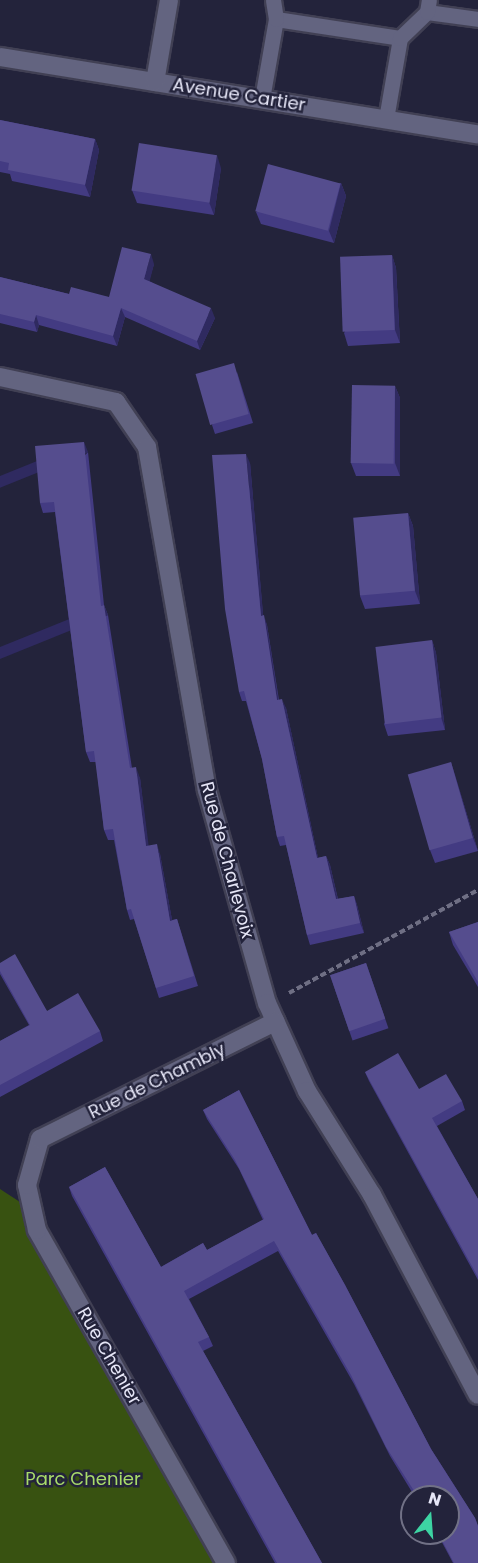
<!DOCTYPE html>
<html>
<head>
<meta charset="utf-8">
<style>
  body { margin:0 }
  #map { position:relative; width:478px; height:1563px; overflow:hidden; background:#23233b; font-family:Poppins,sans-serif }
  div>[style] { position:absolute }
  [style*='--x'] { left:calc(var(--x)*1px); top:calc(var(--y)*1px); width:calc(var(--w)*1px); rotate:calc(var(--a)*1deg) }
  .green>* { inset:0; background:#385211 }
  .path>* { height:4px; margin-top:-2px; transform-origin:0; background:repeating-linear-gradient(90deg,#6f6f84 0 6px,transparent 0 9px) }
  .roads { filter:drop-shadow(2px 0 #414054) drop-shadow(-2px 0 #414054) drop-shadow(0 2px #414054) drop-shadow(0 -2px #414054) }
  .lane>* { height:15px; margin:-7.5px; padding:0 7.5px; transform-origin:7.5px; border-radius:7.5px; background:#636480 }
  .street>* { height:18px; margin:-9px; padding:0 9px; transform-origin:9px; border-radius:9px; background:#636480 }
  .wall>* { inset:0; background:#433b82; transform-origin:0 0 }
  .shaded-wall>* { inset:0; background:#2f2a60; transform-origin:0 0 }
  .building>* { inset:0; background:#554d8e; transform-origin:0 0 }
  span { translate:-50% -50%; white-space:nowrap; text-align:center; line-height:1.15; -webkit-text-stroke:5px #23233b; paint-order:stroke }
  .street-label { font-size:18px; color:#e6e6f7 }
  .park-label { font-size:18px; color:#a8db6a }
  .north { position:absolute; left:400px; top:1485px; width:60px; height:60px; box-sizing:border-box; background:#23233b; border:2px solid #717186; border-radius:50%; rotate:17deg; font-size:16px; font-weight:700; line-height:24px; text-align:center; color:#e6e6f7 }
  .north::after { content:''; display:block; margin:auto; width:21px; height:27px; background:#3dd4a3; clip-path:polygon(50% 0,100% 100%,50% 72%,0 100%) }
</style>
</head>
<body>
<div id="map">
  <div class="green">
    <i style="clip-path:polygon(0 1189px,20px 1202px,226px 1563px,0 1563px)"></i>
  </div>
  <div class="path">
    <i style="--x:289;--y:993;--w:215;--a:-28.6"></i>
  </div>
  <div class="roads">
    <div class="lane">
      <i style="--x:427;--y:12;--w:51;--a:7.8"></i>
      <i style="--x:276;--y:19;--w:125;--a:8.7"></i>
      <i style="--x:400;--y:38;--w:82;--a:99.8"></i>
      <i style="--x:400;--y:38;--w:37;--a:-44"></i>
      <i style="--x:427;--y:12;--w:12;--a:-81"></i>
      <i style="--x:262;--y:99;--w:81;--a:-80.1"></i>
      <i style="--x:276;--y:19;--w:19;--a:-99"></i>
    </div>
    <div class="street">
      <i style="--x:0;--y:57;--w:484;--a:9.2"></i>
      <i style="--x:155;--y:82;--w:83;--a:-80.3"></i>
      <i style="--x:0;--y:377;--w:119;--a:12.2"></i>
      <i style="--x:116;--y:402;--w:55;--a:55.4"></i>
      <i style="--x:147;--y:447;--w:348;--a:80.1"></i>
      <i style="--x:207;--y:790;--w:221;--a:74.3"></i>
      <i style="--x:267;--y:1003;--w:97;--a:65.6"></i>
      <i style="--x:307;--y:1091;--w:123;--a:58"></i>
      <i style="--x:372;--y:1195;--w:226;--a:62.1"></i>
      <i style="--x:226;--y:1563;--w:383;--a:-119.6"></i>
      <i style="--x:37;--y:1230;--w:46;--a:-102.5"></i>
      <i style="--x:27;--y:1185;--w:48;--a:-74.2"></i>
      <i style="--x:40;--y:1139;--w:263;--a:-26.5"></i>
    </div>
  </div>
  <div class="wall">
    <i style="clip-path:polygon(0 120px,95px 139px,99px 150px,90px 197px,12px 181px,10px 174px,0 172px)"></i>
    <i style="clip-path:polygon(221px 168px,214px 215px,137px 203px,132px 190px)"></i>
    <i style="clip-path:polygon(341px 183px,346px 196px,334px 243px,261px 224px,256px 212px)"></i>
    <i style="clip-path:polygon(392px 255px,396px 268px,400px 343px,348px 346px,344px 333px)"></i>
    <i style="clip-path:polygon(154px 264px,149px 281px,215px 318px,200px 350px,125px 317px,117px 346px,39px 325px,37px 332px,0 323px,0 277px,69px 294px,109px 297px)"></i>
    <i style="clip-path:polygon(237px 372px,253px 423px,215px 434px,212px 425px)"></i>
    <i style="clip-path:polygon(395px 386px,400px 398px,400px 476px,356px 476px,351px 463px)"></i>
    <i style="clip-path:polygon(88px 452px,104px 605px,108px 615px,132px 768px,140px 778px,148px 846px,160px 854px,172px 920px,177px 919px,198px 986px,159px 998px,134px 919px,130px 920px,127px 910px,114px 840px,108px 840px,104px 830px,96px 762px,90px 762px,86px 752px,55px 512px,43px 513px,40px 503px)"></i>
    <i style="clip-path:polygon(250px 463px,263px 615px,267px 625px,279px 700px,286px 708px,318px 858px,326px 856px,330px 865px,338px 899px,354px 896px,357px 905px,364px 933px,310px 945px,307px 935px,286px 845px,280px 846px,277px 837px,262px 759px,246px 701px,242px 701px,239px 692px)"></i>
    <i style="clip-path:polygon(408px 513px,413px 526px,420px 604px,365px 609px,360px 596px)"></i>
    <i style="clip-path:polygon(432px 640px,436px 653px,445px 730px,388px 736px,384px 724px)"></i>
    <i style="clip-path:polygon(451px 762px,478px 851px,435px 863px,430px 850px)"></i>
    <i style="clip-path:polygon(478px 922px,478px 987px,453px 945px,449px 932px)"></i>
    <i style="clip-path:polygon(0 963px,47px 1011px,100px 1031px,103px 1041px,0 1097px,0 1041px,29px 1025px,0 974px)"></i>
    <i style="left:366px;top:963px;width:69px;height:38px;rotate:71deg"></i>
    <i style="clip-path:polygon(365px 1072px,419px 1089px,462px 1101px,465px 1110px,437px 1126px,478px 1199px,478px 1280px,369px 1081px)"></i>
    <i style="clip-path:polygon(239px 1090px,312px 1235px,316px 1233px,345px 1285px,431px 1449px,475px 1518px,478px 1526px,478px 1563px,453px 1563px,437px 1533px,448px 1533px,448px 1497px,415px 1497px,390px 1456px,354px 1384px,278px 1251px,189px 1299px,209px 1337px,213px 1346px,203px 1351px,322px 1563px,275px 1563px,72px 1196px,69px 1187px,105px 1167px,161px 1267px,203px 1243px,207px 1250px,263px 1220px,239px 1169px,207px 1119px,203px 1110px)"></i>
  </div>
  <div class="shaded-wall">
    <i style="clip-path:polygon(95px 139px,99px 150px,90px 197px,85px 185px)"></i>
    <i style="clip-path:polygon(217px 155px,221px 168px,214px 215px,209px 202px)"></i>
    <i style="clip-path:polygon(341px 183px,346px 196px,334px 243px,329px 231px)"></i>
    <i style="clip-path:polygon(151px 254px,154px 264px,148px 288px,144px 279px)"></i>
    <i style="clip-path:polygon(392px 255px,396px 268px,400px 343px,395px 330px)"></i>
    <i style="clip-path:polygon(121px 308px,125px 317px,117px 346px,113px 336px)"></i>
    <i style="clip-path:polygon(211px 308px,215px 318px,200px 350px,197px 341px)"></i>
    <i style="clip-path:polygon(36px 315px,39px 325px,37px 332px,34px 322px)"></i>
    <i style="clip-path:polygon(395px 386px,400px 398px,400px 476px,395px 463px)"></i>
    <i style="left:84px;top:442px;width:11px;height:165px;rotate:68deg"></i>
    <i style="clip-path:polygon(246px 454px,250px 463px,264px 625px,261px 616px)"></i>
    <i style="clip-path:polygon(408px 513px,413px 526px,420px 604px,415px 591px)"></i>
    <i style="left:104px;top:605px;width:11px;height:165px;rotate:68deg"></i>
    <i style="clip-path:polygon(264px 615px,267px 625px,280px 710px,277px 700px)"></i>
    <i style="clip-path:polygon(432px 640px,436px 653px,445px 730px,441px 717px)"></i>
    <i style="clip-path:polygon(282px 699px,286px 708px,320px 867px,317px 858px)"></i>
    <i style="clip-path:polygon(451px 762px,455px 775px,478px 851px,473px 838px)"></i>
    <i style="clip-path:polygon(136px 767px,140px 778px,150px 856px,146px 846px)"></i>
    <i style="clip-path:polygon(157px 844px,160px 854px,174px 931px,170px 921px)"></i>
    <i style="clip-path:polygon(326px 856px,330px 865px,340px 909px,336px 899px)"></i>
    <i style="clip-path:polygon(354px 896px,357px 905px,364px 933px,360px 923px)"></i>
  </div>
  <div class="building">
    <i style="clip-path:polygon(0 120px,95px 139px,85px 185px,8px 170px,9px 163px,0 161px)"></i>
    <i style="left:139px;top:143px;width:79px;height:48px;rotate:9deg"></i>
    <i style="left:268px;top:164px;width:75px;height:49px;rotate:15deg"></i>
    <i style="clip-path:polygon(122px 247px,151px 254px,144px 279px,211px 308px,197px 341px,121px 308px,113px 336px,36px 315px,34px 322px,0 314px,0 277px,69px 294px,71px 287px,109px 297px)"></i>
    <i style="left:392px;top:255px;width:75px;height:52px;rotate:88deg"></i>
    <i style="left:234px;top:363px;width:53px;height:40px;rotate:74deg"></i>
    <i style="left:352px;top:385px;width:43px;height:78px;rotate:1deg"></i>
    <i style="clip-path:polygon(84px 442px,101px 606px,104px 605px,130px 768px,136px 767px,146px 846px,157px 844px,170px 921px,177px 919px,194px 976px,156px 988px,131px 909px,127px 910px,113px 829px,104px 830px,94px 751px,86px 752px,54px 502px,40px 503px,35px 446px)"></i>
    <i style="clip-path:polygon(246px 454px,261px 616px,264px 615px,277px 700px,282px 699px,317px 858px,326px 856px,336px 899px,354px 896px,360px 923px,307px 935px,284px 836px,277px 837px,262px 759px,244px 691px,239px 692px,225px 609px,212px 455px)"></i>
    <i style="left:408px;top:513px;width:78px;height:55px;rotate:85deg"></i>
    <i style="left:432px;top:640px;width:78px;height:57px;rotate:83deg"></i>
    <i style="left:451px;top:762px;width:79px;height:45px;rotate:74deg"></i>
    <i style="clip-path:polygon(478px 922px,478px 982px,449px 932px)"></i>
    <i style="clip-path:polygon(15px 954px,47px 1011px,78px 993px,100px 1031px,0 1085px,0 1041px,30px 1025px,0 971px,0 963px)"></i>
    <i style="left:366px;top:963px;width:59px;height:38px;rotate:71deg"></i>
    <i style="clip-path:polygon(398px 1053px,419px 1089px,446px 1074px,462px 1101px,432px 1118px,478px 1199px,478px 1277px,365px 1072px)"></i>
    <i style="clip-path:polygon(239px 1090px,312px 1235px,316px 1233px,345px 1285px,431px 1449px,475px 1518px,478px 1526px,478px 1563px,454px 1563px,438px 1533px,448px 1533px,448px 1497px,418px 1497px,386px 1447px,351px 1375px,274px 1241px,184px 1291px,209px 1337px,198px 1342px,322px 1563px,277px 1563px,69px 1187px,105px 1167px,161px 1267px,203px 1243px,207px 1250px,264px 1219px,235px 1160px,203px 1110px)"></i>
  </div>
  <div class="street-label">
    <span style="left:239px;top:95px;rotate:9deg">Avenue Cartier</span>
    <span style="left:227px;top:860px;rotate:75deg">Rue de Charlevoix</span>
    <span style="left:157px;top:1081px;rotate:-26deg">Rue de Chambly</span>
    <span style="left:109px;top:1356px;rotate:60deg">Rue Chenier</span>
  </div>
  <div class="park-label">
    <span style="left:83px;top:1479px">Parc Chenier</span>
  </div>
  <div class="north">N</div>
</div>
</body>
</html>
